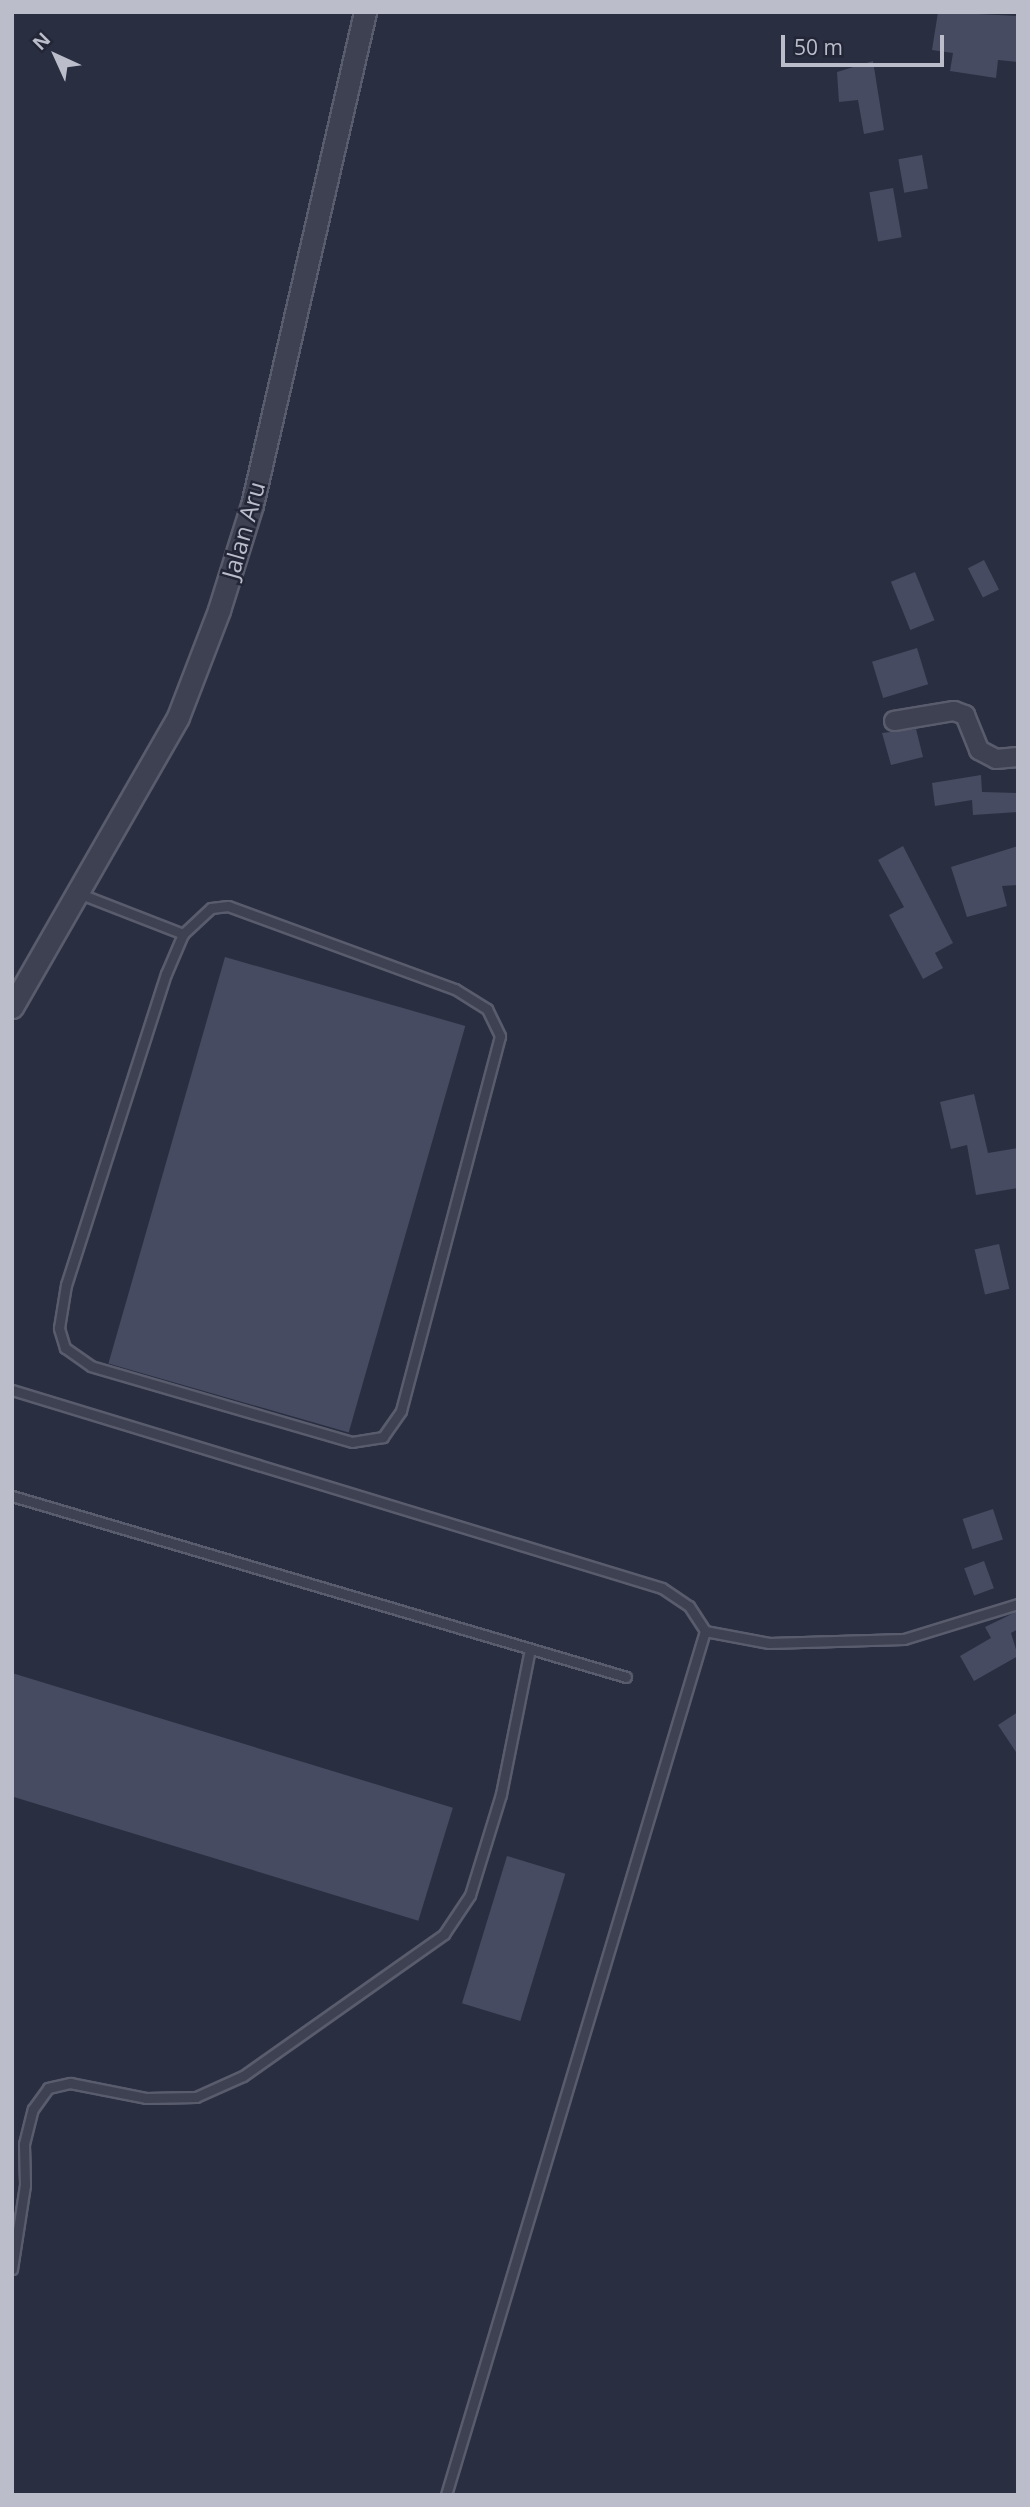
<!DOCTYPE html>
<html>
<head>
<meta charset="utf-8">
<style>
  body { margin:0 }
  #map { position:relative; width:1030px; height:2507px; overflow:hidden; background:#2a2e41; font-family:"Open Sans",sans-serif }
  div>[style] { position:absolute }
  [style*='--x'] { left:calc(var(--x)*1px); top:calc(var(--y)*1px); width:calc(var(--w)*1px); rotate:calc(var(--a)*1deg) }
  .building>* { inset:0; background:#464b61; transform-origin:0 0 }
  .roads { filter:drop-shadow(2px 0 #595c6c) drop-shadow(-2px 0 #595c6c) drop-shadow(0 2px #595c6c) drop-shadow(0 -2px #595c6c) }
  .service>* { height:9px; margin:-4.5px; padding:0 4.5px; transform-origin:4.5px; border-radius:4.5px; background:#3e4151 }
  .minor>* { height:18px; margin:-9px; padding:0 9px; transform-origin:9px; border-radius:9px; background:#3e4151 }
  .tertiary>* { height:21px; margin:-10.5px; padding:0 10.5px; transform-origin:10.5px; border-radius:10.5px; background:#3e4151 }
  span { translate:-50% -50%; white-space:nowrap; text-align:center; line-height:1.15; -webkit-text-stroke:5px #222637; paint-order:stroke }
  .street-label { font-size:24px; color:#bbbdcb }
  .frame { position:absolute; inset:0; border:14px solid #bbbdcb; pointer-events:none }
  .north { position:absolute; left:21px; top:21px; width:70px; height:70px; -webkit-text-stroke:5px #222637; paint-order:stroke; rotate:315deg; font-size:19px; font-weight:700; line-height:28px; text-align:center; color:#bbbdcb }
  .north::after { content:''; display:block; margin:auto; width:24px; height:32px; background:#bbbdcb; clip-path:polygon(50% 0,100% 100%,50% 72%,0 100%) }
  .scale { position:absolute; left:781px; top:35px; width:163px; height:32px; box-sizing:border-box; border:4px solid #bbbdcb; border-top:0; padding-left:9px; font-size:21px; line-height:24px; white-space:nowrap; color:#bbbdcb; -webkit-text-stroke:5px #222637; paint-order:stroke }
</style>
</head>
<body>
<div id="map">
  <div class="building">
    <i style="clip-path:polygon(938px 12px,1018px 16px,1018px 62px,998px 60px,996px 78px,950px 71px,953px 53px,932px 50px)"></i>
    <i style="clip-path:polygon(873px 61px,884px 130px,864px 134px,858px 100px,839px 102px,837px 72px)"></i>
    <i style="left:922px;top:155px;width:34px;height:24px;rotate:80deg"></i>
    <i style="left:893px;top:188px;width:50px;height:24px;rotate:80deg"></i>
    <i style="left:984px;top:560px;width:33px;height:18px;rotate:63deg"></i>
    <i style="left:915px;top:572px;width:52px;height:26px;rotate:68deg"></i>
    <i style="left:917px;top:648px;width:38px;height:47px;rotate:73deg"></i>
    <i style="clip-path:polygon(916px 729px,923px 757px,891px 765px,882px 733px)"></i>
    <i style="clip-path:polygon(981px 775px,982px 792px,1018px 793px,1018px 812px,973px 815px,972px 800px,935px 806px,932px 783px)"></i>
    <i style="clip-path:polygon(903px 846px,953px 943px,935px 953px,943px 968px,923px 979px,889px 915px,904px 907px,878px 860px)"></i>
    <i style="clip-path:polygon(1018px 846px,1018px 885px,1002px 886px,1007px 906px,967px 917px,951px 867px)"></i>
    <i style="left:225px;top:957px;width:250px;height:423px;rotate:16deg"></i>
    <i style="clip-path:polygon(974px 1094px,988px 1153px,1018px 1148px,1018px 1188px,976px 1195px,967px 1145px,951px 1149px,940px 1102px)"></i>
    <i style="left:999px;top:1244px;width:46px;height:25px;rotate:77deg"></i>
    <i style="left:993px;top:1509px;width:32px;height:32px;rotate:72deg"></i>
    <i style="left:984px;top:1561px;width:29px;height:21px;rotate:70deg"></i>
    <i style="clip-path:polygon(1018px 1611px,1018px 1629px,1011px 1633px,1018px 1656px,974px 1681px,960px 1656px,991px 1638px,985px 1627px)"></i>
    <i style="left:12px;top:1673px;width:461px;height:118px;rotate:17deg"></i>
    <i style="clip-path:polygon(1018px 1712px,1018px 1755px,998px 1725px)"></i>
    <i style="left:507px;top:1856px;width:61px;height:154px;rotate:17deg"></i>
  </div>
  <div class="roads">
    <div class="service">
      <i style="--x:78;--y:893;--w:113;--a:21.3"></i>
      <i style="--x:228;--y:906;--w:242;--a:20.1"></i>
      <i style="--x:455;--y:989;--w:38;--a:32"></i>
      <i style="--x:487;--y:1009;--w:30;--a:64"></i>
      <i style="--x:500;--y:1036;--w:388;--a:104.8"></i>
      <i style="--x:401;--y:1411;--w:32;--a:125"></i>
      <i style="--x:383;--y:1437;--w:31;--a:171"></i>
      <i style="--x:352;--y:1442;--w:272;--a:-163.8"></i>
      <i style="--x:91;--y:1366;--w:32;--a:-145"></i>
      <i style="--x:65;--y:1348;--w:21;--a:-107"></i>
      <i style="--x:59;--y:1328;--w:44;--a:-80.8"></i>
      <i style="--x:66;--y:1285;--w:327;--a:-72.2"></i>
      <i style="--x:166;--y:974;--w:43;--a:-67"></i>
      <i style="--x:183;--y:934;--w:38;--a:-43"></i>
      <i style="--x:211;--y:908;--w:17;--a:-7"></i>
      <i style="--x:12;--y:1390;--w:679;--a:16.94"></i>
      <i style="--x:662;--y:1588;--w:32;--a:34"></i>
      <i style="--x:689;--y:1606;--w:30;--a:57"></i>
      <i style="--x:705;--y:1631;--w:902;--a:106.69"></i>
      <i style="--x:12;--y:1496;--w:640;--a:16.42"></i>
      <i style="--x:705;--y:1631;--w:65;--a:10.6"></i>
      <i style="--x:769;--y:1643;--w:135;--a:-1.7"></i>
      <i style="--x:904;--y:1639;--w:119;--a:-17.1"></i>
      <i style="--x:12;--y:2269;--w:85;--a:-81.2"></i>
      <i style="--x:25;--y:2185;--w:41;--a:-91.4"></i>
      <i style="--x:24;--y:2144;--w:36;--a:-76"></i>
      <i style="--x:33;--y:2109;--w:26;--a:-54"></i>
      <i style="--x:48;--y:2088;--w:23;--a:-13"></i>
      <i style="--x:70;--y:2083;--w:77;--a:11.2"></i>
      <i style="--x:146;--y:2098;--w:50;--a:-1.1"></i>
      <i style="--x:196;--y:2097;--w:51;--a:-24.1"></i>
      <i style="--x:243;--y:2076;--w:246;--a:-35.2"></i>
      <i style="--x:444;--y:1934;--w:47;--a:-56.3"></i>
      <i style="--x:470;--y:1895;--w:106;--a:-72.9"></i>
      <i style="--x:501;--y:1794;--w:148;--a:-78.7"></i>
    </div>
    <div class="minor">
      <i style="--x:894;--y:721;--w:61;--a:-9.5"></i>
      <i style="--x:954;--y:711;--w:12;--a:20"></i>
      <i style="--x:965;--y:715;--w:38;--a:68"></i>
      <i style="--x:979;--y:750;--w:19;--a:28"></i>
      <i style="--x:996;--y:759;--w:22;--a:-5"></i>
    </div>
    <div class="tertiary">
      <i style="--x:12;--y:1007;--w:334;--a:-60.2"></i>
      <i style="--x:178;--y:717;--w:115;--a:-69"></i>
      <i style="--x:219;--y:610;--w:110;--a:-72.6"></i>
      <i style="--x:252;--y:505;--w:506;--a:-77.09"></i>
    </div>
  </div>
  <div class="street-label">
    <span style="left:243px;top:530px;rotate:-74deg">Jalan Aru</span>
  </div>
  <div class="frame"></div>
  <div class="north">N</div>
  <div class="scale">50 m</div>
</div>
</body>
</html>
